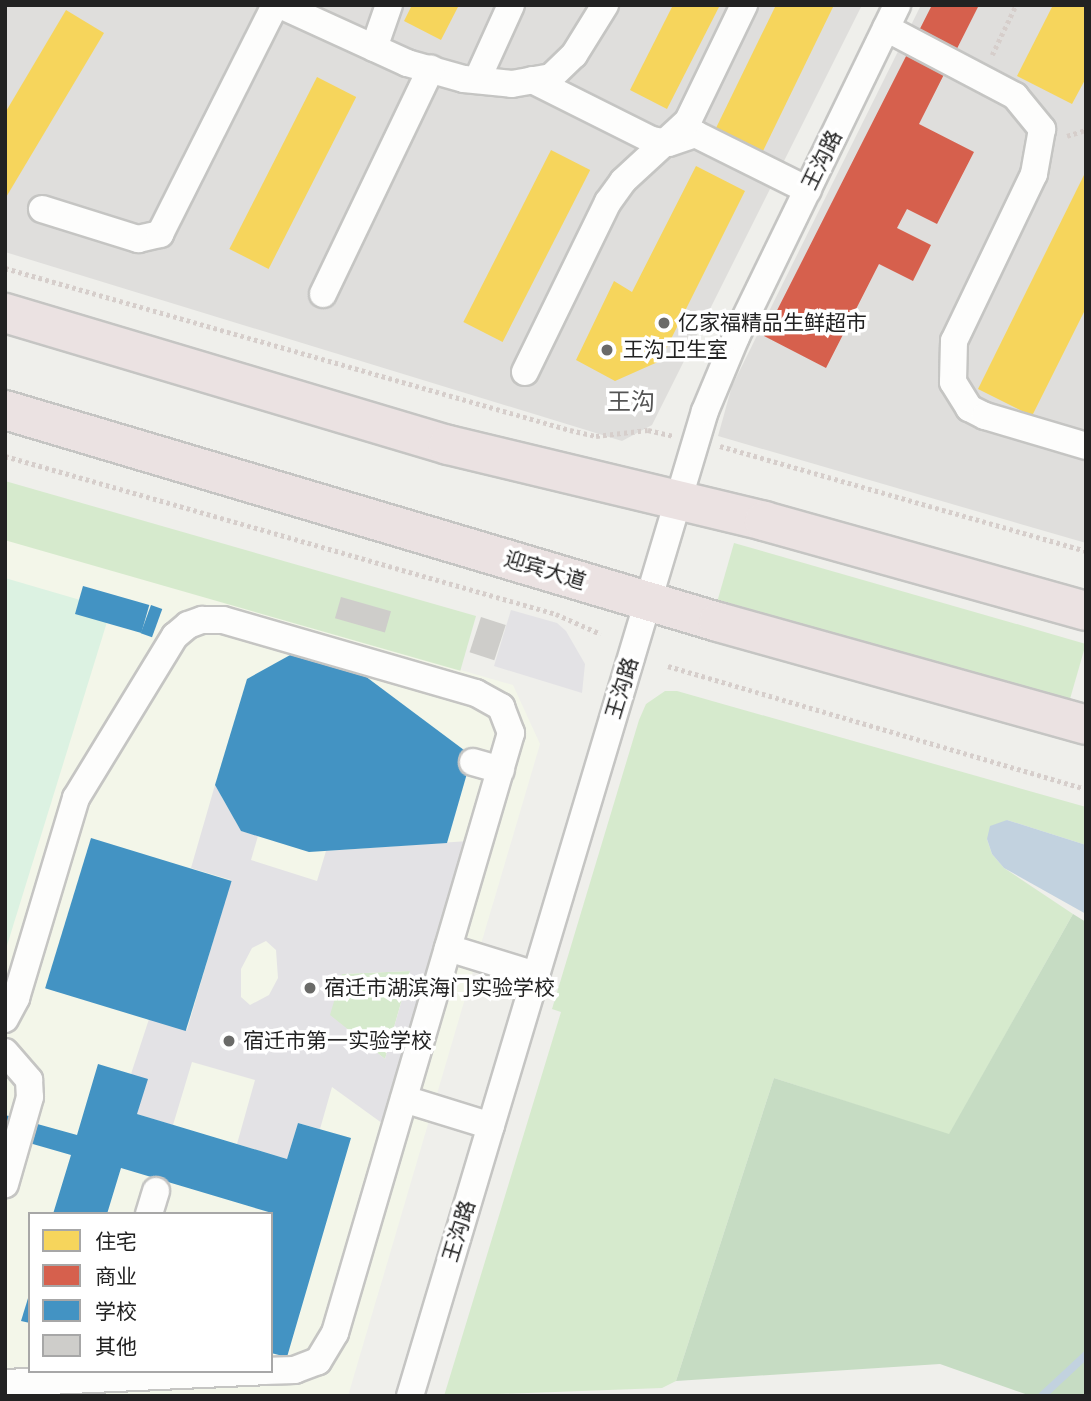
<!DOCTYPE html>
<html>
<head>
<meta charset="utf-8">
<style>
  body { margin:0 }
  #map { position:relative; width:1091px; height:1401px; overflow:hidden; background:#efefeb; font-family:"Source Sans 3","Noto Sans SC",sans-serif }
  div>[style] { position:absolute }
  [style*='--x'] { left:calc(var(--x)*1px); top:calc(var(--y)*1px); width:calc(var(--w)*1px); rotate:calc(var(--a)*1deg) }
  .residential>* { inset:0; background:#dfdedc }
  .education>* { inset:0; background:#f3f6e9 }
  .grass>* { inset:0; background:#d6eacd; transform-origin:0 0 }
  .forest>* { inset:0; background:#c6dcc3 }
  .park>* { inset:0; background:#dcf2e2 }
  .plaza>* { inset:0; background:#e3e2e5 }
  .water>* { inset:0; background:#c2d2df }
  .homes>* { inset:0; background:#f6d55c; transform-origin:0 0 }
  .shops>* { inset:0; background:#d6604d }
  .schools>* { inset:0; background:#4393c3; transform-origin:0 0 }
  .stream>* { height:8px; margin:-4px; padding:0 4px; transform-origin:4px; border-radius:4px; background:#c2d2df }
  .building>* { inset:0; background:#cecdca; transform-origin:0 0 }
  .path>* { height:4.5px; margin-top:-2.25px; transform-origin:0; background:repeating-linear-gradient(90deg,#d6cecb 0 3.5px,transparent 0 7px) }
  .roads { filter:drop-shadow(2px 0 #c5c5c3) drop-shadow(-2px 0 #c5c5c3) drop-shadow(0 2px #c5c5c3) drop-shadow(0 -2px #c5c5c3) }
  .minor>* { height:26px; margin:-13px; padding:0 13px; transform-origin:13px; border-radius:13px; background:#fdfdfc }
  .highway>* { height:38px; margin:-19px; padding:0 19px; transform-origin:19px; border-radius:19px; background:#ebe2e2 }
  .dots>* { width:19px; height:19px; translate:-50% -50%; box-sizing:border-box; border:4px solid #fff; border-radius:50% }
  span { translate:-50% -50%; white-space:nowrap; text-align:center; line-height:1.15; -webkit-text-stroke:7px #fff; paint-order:stroke }
  .street-label { font-size:21px; color:#222 }
  .poi-label { font-size:21px; color:#222 }
  .left { translate:0 -50%; text-align:left }
  .quarter-label { font-size:24px; color:#555 }
  .frame { position:absolute; inset:0; border:7px solid #222; pointer-events:none }
  .legend { position:absolute; left:28px; top:1212px; width:245px; height:161px; box-sizing:border-box; background:#fff; border:2px solid #a7a7a7; margin:0; padding:9px 12px; list-style:none; font-size:21px; color:#222 }
  .legend li { display:flex; align-items:center; gap:14px; height:35px }
  .legend b { width:35px; border:2px solid #a7a7a7 }
</style>
</head>
<body>
<div id="map">
  <div class="residential">
    <i style="clip-path:polygon(5px 5px,862px 5px,652px 425px,622px 441px,5px 252px)"></i>
    <i style="clip-path:polygon(921px 5px,1086px 5px,1086px 543px,718px 436px,732px 386px)"></i>
  </div>
  <div class="education">
    <i style="clip-path:polygon(evenodd,5px 538px,513px 685px,540px 744px,348px 1396px,5px 1396px,5px 538px,30px 1214px,271px 1214px,271px 1371px,30px 1371px,30px 1214px)"></i>
  </div>
  <div class="grass">
    <i style="left:5px;top:481px;width:490px;height:57px;rotate:16deg"></i>
    <i style="left:734px;top:543px;width:366px;height:59px;rotate:16deg"></i>
    <i style="clip-path:polygon(665px 691px,677px 691px,1086px 807px,1086px 845px,1007px 820px,987px 839px,992px 854px,1004px 868px,1073px 914px,949px 1135px,774px 1078px,676px 1381px,662px 1388px,444px 1396px,561px 1012px,552px 1009px,639px 720px,646px 704px)"></i>
    <i style="clip-path:polygon(410px 971px,385px 1059px,329px 1015px,341px 974px)"></i>
  </div>
  <div class="forest">
    <i style="clip-path:polygon(1073px 914px,1086px 922px,1086px 1396px,1031px 1396px,940px 1364px,676px 1381px,774px 1078px,949px 1134px)"></i>
  </div>
  <div class="park">
    <i style="clip-path:polygon(5px 578px,111px 609px,5px 952px)"></i>
  </div>
  <div class="plaza">
    <i style="clip-path:polygon(511px 610px,557px 623px,566px 631px,585px 664px,582px 693px,494px 666px)"></i>
    <i style="clip-path:polygon(evenodd,215px 785px,241px 831px,258px 836px,251px 860px,317px 881px,326px 851px,468px 841px,386px 1126px,332px 1087px,320px 1129px,298px 1123px,287px 1159px,237px 1144px,255px 1080px,192px 1062px,173px 1125px,137px 1114px,131px 1074px,149px 1019px,187px 1030px,231px 880px,191px 868px,215px 785px,266px 941px,276px 950px,278px 978px,269px 995px,250px 1005px,241px 997px,241px 969px,252px 948px,266px 941px,215px 785px,410px 971px,385px 1059px,330px 1015px,342px 974px,410px 971px)"></i>
  </div>
  <div class="water">
    <i style="clip-path:polygon(1007px 820px,1086px 845px,1086px 914px,1004px 868px,992px 854px,987px 839px,990px 826px)"></i>
  </div>
  <div class="homes">
    <i style="clip-path:polygon(412px 5px,459px 5px,441px 40px,404px 21px)"></i>
    <i style="clip-path:polygon(673px 5px,720px 5px,667px 109px,630px 90px)"></i>
    <i style="clip-path:polygon(776px 5px,834px 5px,763px 151px,716px 128px)"></i>
    <i style="clip-path:polygon(1053px 5px,1086px 5px,1086px 78px,1072px 104px,1017px 76px)"></i>
    <i style="clip-path:polygon(66px 10px,104px 33px,5px 199px,5px 113px)"></i>
    <i style="left:317px;top:77px;width:44px;height:193px;rotate:27deg"></i>
    <i style="left:551px;top:150px;width:44px;height:193px;rotate:27deg"></i>
    <i style="clip-path:polygon(696px 166px,745px 191px,660px 361px,615px 381px,576px 360px,614px 281px,632px 292px)"></i>
    <i style="clip-path:polygon(1086px 171px,1086px 308px,1032px 416px,978px 389px)"></i>
  </div>
  <div class="shops">
    <i style="clip-path:polygon(932px 5px,979px 5px,919px 124px,974px 152px,937px 224px,907px 209px,897px 228px,931px 245px,913px 281px,879px 264px,826px 368px,764px 336px)"></i>
  </div>
  <div class="schools">
    <i style="left:83px;top:586px;width:69px;height:29px;rotate:16deg"></i>
    <i style="left:151px;top:605px;width:12px;height:30px;rotate:20deg"></i>
    <i style="clip-path:polygon(292px 654px,365px 676px,472px 756px,447px 843px,309px 852px,241px 831px,215px 785px,247px 679px)"></i>
    <i style="left:91px;top:838px;width:147px;height:157px;rotate:17deg"></i>
    <i style="clip-path:polygon(98px 1064px,148px 1079px,137px 1114px,287px 1159px,298px 1123px,351px 1138px,287px 1357px,271px 1353px,272px 1213px,121px 1168px,107px 1214px,53px 1214px,71px 1155px,5px 1136px,5px 1115px,77px 1135px)"></i>
    <i style="clip-path:polygon(29px 1295px,30px 1295px,30px 1323px,21px 1321px)"></i>
  </div>
  <div class="stream">
    <i style="--x:1042;--y:1396;--w:60;--a:-43"></i>
  </div>
  <div class="building">
    <i style="left:341px;top:597px;width:52px;height:22px;rotate:16deg"></i>
    <i style="left:481px;top:617px;width:26px;height:37px;rotate:18deg"></i>
  </div>
  <div class="path">
    <i style="--x:992;--y:55;--w:55;--a:-64.4"></i>
    <i style="--x:1067;--y:136;--w:20;--a:-18"></i>
    <i style="--x:5;--y:268;--w:588;--a:16"></i>
    <i style="--x:570;--y:430;--w:27;--a:13"></i>
    <i style="--x:596;--y:436;--w:52;--a:-6.6"></i>
    <i style="--x:648;--y:430;--w:27;--a:13"></i>
    <i style="--x:720;--y:446;--w:381;--a:16"></i>
    <i style="--x:5;--y:456;--w:573;--a:16"></i>
    <i style="--x:556;--y:614;--w:49;--a:24"></i>
    <i style="--x:668;--y:666;--w:436;--a:16.4"></i>
  </div>
  <div class="roads">
    <div class="minor">
      <i style="--x:280;--y:5;--w:140;--a:24.5"></i>
      <i style="--x:407;--y:63;--w:59;--a:15.7"></i>
      <i style="--x:464;--y:79;--w:48;--a:5.9"></i>
      <i style="--x:512;--y:84;--w:40;--a:-10"></i>
      <i style="--x:551;--y:77;--w:32;--a:-44"></i>
      <i style="--x:574;--y:55;--w:59;--a:-58.2"></i>
      <i style="--x:886;--y:28;--w:146;--a:27.8"></i>
      <i style="--x:1015;--y:96;--w:43;--a:50.7"></i>
      <i style="--x:1042;--y:129;--w:46;--a:100.1"></i>
      <i style="--x:1034;--y:174;--w:185;--a:115.6"></i>
      <i style="--x:954;--y:341;--w:41;--a:91.4"></i>
      <i style="--x:953;--y:382;--w:31;--a:58"></i>
      <i style="--x:969;--y:408;--w:18;--a:27"></i>
      <i style="--x:985;--y:416;--w:105;--a:16.5"></i>
      <i style="--x:374;--y:48;--w:46;--a:-70.8"></i>
      <i style="--x:477;--y:80;--w:82;--a:-65.6"></i>
      <i style="--x:532;--y:80;--w:134;--a:26.6"></i>
      <i style="--x:652;--y:140;--w:17;--a:10"></i>
      <i style="--x:669;--y:143;--w:28;--a:-19"></i>
      <i style="--x:695;--y:134;--w:126;--a:26.4"></i>
      <i style="--x:42;--y:209;--w:101;--a:17.4"></i>
      <i style="--x:138;--y:239;--w:23;--a:-13"></i>
      <i style="--x:160;--y:234;--w:256;--a:-63.3"></i>
      <i style="--x:323;--y:294;--w:250;--a:-64.4"></i>
      <i style="--x:525;--y:372;--w:189;--a:-64"></i>
      <i style="--x:608;--y:202;--w:26;--a:-54"></i>
      <i style="--x:623;--y:181;--w:88;--a:-42.7"></i>
      <i style="--x:688;--y:121;--w:129;--a:-64.2"></i>
      <i style="--x:473;--y:762;--w:29;--a:16"></i>
      <i style="--x:448;--y:948;--w:92;--a:17.1"></i>
      <i style="--x:5;--y:1019;--w:24;--a:-62"></i>
      <i style="--x:16;--y:998;--w:209;--a:-73.3"></i>
      <i style="--x:76;--y:798;--w:190;--a:-58.6"></i>
      <i style="--x:175;--y:636;--w:17;--a:-40"></i>
      <i style="--x:188;--y:625;--w:15;--a:-20"></i>
      <i style="--x:202;--y:620;--w:21;--a:0"></i>
      <i style="--x:223;--y:620;--w:263;--a:16.1"></i>
      <i style="--x:476;--y:693;--w:29;--a:29"></i>
      <i style="--x:501;--y:707;--w:28;--a:69"></i>
      <i style="--x:511;--y:733;--w:625;--a:106.35"></i>
      <i style="--x:335;--y:1333;--w:33;--a:121"></i>
      <i style="--x:318;--y:1361;--w:25;--a:159"></i>
      <i style="--x:295;--y:1370;--w:24;--a:178"></i>
      <i style="--x:5;--y:1052;--w:37;--a:49"></i>
      <i style="--x:29;--y:1080;--w:17;--a:87"></i>
      <i style="--x:30;--y:1097;--w:91;--a:106"></i>
      <i style="--x:404;--y:1099;--w:91;--a:17.2"></i>
      <i style="--x:149;--y:1214;--w:24;--a:-73"></i>
      <i style="--x:5;--y:1383;--w:261;--a:-2.6"></i>
      <i style="--x:410;--y:1396;--w:1028;--a:-73.33"></i>
      <i style="--x:705;--y:411;--w:80;--a:-67.3"></i>
      <i style="--x:736;--y:337;--w:369;--a:-64.1"></i>
    </div>
    <div class="highway">
      <i style="--x:5;--y:313;--w:462;--a:16.6"></i>
      <i style="--x:448;--y:445;--w:325;--a:13.5"></i>
      <i style="--x:764;--y:521;--w:334;--a:15.6"></i>
      <i style="--x:5;--y:410;--w:744;--a:16.56"></i>
      <i style="--x:718;--y:622;--w:382;--a:15.6"></i>
    </div>
  </div>
  <div class="dots">
    <i style="left:664px;top:323px;background:#6a6a68"></i>
    <i style="left:607px;top:350px;background:#6a6a68"></i>
    <i style="left:310px;top:988px;background:#6a6a68"></i>
    <i style="left:229px;top:1041px;background:#6a6a68"></i>
  </div>
  <div class="street-label">
    <span style="left:822px;top:160px;rotate:-64deg">王沟路</span>
    <span style="left:545px;top:570px;rotate:17deg">迎宾大道</span>
    <span style="left:622px;top:688px;rotate:-73deg">王沟路</span>
    <span style="left:459px;top:1231px;rotate:-73deg">王沟路</span>
  </div>
  <div class="poi-label">
    <span class="left" style="left:678px;top:323px">亿家福精品生鲜超市</span>
    <span class="left" style="left:623px;top:350px">王沟卫生室</span>
    <span class="left" style="left:324px;top:988px">宿迁市湖滨海门实验学校</span>
    <span class="left" style="left:243px;top:1041px">宿迁市第一实验学校</span>
  </div>
  <div class="quarter-label">
    <span style="left:631px;top:403px">王沟</span>
  </div>
  <div class="frame"></div>
  <ul class="legend">
  <li><b style="height:19px;background:#f6d55c"></b>住宅</li>
  <li><b style="height:19px;background:#d6604d"></b>商业</li>
  <li><b style="height:19px;background:#4393c3"></b>学校</li>
  <li><b style="height:19px;background:#cecdca"></b>其他</li>
  </ul>
</div>
</body>
</html>
